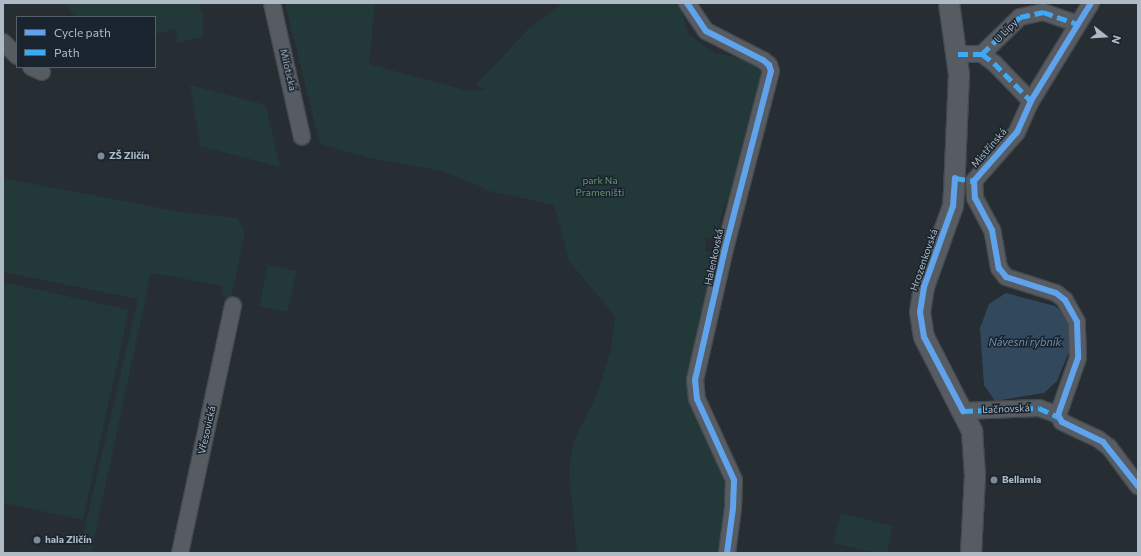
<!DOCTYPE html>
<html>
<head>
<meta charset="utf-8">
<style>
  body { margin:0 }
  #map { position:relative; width:1141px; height:556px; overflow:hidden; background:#262d33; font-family:Commissioner,sans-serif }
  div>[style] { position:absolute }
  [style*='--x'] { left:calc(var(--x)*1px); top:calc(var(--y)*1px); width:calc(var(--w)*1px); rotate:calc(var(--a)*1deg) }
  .green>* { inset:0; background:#233839; transform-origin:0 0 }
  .water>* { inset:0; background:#32485d }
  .roads { filter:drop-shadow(1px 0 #44494e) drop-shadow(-1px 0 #44494e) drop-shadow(0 1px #44494e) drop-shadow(0 -1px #44494e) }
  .minor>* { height:16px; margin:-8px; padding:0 8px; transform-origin:8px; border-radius:8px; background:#565c62 }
  .tertiary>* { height:20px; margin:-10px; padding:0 10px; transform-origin:10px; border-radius:10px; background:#565c62 }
  .quiet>* { height:5px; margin-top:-2.5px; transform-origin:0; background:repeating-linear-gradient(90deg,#3fa9f5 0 10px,transparent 0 15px) }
  .cycleway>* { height:6px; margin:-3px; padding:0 3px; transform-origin:3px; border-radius:3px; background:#60a3ed }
  .dots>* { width:11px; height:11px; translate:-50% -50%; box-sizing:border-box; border:2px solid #19242e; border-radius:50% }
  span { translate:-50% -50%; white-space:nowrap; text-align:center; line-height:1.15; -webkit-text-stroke:3px #19242e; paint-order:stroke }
  .street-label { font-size:10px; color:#aebac6 }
  .poi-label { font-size:10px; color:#aebac6; font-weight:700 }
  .left { translate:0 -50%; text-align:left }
  .park-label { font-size:10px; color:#65976b }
  .water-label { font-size:11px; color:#6e8eaa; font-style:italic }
  .frame { position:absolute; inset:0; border:4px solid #aebac6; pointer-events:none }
  .legend { position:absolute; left:16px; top:16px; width:140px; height:52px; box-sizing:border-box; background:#19242e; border:1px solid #55606b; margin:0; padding:5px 7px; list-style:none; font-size:12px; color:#aebac6 }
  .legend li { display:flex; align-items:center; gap:8px; height:20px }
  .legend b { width:20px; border:1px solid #55606b }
  .north { position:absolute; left:1085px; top:16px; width:40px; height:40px; -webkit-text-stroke:3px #19242e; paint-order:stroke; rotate:107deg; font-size:11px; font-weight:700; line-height:16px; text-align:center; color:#aebac6 }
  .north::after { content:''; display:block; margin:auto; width:14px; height:18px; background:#aebac6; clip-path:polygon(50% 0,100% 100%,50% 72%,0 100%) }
</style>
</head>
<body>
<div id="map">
  <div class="green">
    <i style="clip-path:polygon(65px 3px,199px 3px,203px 15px,203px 37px,177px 43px,176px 29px,155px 34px,155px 17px,75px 17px)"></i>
    <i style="clip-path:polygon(285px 3px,375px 3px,369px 64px,469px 91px,486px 89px,475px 86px,529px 28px,563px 3px,679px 3px,689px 35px,715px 53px,753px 60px,765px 74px,733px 192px,724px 206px,715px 239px,706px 238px,705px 251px,712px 253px,713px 274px,688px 369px,688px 392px,697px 419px,728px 485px,720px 553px,577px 553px,569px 472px,573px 443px,597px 394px,611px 350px,615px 316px,569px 261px,554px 205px,485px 190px,480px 186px,441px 171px,365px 157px,320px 144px)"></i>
    <i style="clip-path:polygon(190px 85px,266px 105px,280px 167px,200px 146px)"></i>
    <i style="clip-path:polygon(3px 178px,180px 212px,237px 218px,245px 231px,231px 299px,221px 297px,223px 286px,151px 273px,91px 553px,79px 553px,138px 299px,3px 272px)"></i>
    <i style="left:268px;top:265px;width:29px;height:42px;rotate:12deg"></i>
    <i style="clip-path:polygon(3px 282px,129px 310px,83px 520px,3px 503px)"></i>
    <i style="clip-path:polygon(841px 513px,893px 526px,887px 553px,876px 553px,833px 543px)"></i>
  </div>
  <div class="water">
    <i style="clip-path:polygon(1006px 293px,1055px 306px,1070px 319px,1073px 342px,1057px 381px,1044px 393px,995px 401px,984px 385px,980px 328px,989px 304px)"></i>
  </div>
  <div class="roads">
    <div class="minor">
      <i style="--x:272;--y:3;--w:137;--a:77.4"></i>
      <i style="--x:687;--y:3;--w:34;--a:56"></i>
      <i style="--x:706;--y:31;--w:64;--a:27"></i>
      <i style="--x:763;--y:60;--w:8;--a:40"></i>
      <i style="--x:769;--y:65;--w:6;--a:72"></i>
      <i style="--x:771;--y:71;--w:184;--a:104.5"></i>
      <i style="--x:725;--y:249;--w:134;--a:102.9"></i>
      <i style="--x:695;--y:380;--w:19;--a:84"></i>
      <i style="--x:697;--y:399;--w:89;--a:65.4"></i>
      <i style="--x:734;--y:480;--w:28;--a:92"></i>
      <i style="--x:733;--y:508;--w:45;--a:97.6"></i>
      <i style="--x:3;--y:42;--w:20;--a:45"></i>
      <i style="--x:958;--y:54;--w:24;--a:0"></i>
      <i style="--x:982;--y:54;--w:53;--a:-44.2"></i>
      <i style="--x:1020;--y:17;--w:24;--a:-12"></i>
      <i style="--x:1043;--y:12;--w:37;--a:19"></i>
      <i style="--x:982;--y:54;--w:15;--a:37"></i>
      <i style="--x:994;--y:63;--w:53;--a:45.8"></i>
      <i style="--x:31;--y:67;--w:12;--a:24"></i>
      <i style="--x:963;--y:411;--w:76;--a:-2.3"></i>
      <i style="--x:1039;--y:408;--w:20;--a:20"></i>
      <i style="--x:1058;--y:415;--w:8;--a:60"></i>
      <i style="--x:1062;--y:422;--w:40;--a:25"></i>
      <i style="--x:1098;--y:439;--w:14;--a:36"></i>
      <i style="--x:1109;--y:447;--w:49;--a:53.4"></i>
      <i style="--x:1058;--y:415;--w:60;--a:-70.7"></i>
      <i style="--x:1078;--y:358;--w:36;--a:-92"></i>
      <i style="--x:1077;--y:322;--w:25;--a:-119"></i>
      <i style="--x:1065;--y:300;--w:11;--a:-142"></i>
      <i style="--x:1056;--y:293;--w:52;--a:-162.3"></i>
      <i style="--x:1006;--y:277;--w:11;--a:-128"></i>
      <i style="--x:999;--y:268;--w:39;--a:-100"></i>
      <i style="--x:992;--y:230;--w:36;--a:-118"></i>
      <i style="--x:975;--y:198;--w:17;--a:-93"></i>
      <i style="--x:974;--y:181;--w:65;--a:-48.7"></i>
      <i style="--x:1017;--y:132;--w:34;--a:-66"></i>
      <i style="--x:1031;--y:101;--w:115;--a:-58.5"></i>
      <i style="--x:180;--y:553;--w:253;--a:-77.9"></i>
    </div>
    <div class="tertiary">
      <i style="--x:949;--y:3;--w:72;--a:82"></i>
      <i style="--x:959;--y:74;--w:118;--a:92.4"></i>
      <i style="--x:954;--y:192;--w:14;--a:94"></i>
      <i style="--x:953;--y:206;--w:86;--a:109.7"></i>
      <i style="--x:924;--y:287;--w:25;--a:99"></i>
      <i style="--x:920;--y:312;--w:25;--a:81"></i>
      <i style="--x:924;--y:337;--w:106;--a:62.9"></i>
      <i style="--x:972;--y:431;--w:44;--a:86.1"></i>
      <i style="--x:975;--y:475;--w:78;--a:92.9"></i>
    </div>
  </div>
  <div class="quiet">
    <i style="--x:958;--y:54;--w:24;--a:0"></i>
    <i style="--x:982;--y:54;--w:53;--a:-44.2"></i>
    <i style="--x:1020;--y:17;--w:24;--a:-12"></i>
    <i style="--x:1043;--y:12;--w:37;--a:19"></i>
    <i style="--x:982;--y:54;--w:15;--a:37"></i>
    <i style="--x:994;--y:63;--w:53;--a:45.8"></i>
    <i style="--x:955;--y:178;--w:19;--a:9"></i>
    <i style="--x:963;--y:411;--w:76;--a:-2.3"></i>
    <i style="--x:1039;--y:408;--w:23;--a:25"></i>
  </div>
  <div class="cycleway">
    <i style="--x:687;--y:3;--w:34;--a:56"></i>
    <i style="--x:706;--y:31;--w:64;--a:27"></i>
    <i style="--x:763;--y:60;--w:8;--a:40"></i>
    <i style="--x:769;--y:65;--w:6;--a:72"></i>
    <i style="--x:771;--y:71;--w:184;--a:104.5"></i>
    <i style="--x:725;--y:249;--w:134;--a:102.9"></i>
    <i style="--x:695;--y:380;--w:19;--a:84"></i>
    <i style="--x:697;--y:399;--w:89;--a:65.4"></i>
    <i style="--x:734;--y:480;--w:28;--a:92"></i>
    <i style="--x:733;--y:508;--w:45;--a:97.6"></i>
    <i style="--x:1091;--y:3;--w:115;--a:121.5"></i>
    <i style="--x:1031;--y:101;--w:34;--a:114"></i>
    <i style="--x:1017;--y:132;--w:65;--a:131.3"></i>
    <i style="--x:974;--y:181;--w:17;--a:87"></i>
    <i style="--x:975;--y:198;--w:36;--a:62"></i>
    <i style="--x:992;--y:230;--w:39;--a:80"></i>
    <i style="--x:999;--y:268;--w:11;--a:52"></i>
    <i style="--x:1006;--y:277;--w:52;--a:17.7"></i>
    <i style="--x:1056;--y:293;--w:11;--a:38"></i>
    <i style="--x:1065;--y:300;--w:25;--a:61"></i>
    <i style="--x:1077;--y:322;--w:36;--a:88"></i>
    <i style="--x:1078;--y:358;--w:60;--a:109.3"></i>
    <i style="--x:1058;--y:415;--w:8;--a:60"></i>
    <i style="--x:1062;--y:422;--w:46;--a:26"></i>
    <i style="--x:1103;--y:442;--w:56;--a:51.5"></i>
    <i style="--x:955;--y:178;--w:28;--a:94"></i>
    <i style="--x:953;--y:206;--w:86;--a:109.7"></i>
    <i style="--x:924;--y:287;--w:25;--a:99"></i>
    <i style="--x:920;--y:312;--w:25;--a:81"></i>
    <i style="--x:924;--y:337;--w:84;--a:62.2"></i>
  </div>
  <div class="dots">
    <i style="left:101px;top:156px;background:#7e8993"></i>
    <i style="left:994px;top:480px;background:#7e8993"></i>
    <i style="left:37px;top:540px;background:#7e8993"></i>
  </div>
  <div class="street-label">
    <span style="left:1006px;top:31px;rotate:-46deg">U Lípy</span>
    <span style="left:288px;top:70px;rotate:77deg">Milotická</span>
    <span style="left:989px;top:148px;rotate:-49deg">Mistřínská</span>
    <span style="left:714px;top:257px;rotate:-78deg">Halenkovská</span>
    <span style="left:924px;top:260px;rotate:-71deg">Hrozenkovská</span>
    <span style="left:1006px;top:409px;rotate:-2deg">Lačnovská</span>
    <span style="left:207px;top:430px;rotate:-77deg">Vřesovická</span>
  </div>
  <div class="poi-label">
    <span class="left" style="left:109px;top:156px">ZŠ Zličín</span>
    <span class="left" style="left:1002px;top:480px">Bellamia</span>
    <span class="left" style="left:45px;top:540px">hala Zličín</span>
  </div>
  <div class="park-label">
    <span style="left:600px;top:186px">park Na<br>Prameništi</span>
  </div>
  <div class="water-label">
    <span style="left:1025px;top:342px">Návesní rybník</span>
  </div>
  <div class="frame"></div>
  <ul class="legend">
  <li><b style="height:5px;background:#60a3ed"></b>Cycle path</li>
  <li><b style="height:5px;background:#3fa9f5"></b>Path</li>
  </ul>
  <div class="north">N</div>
</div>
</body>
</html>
